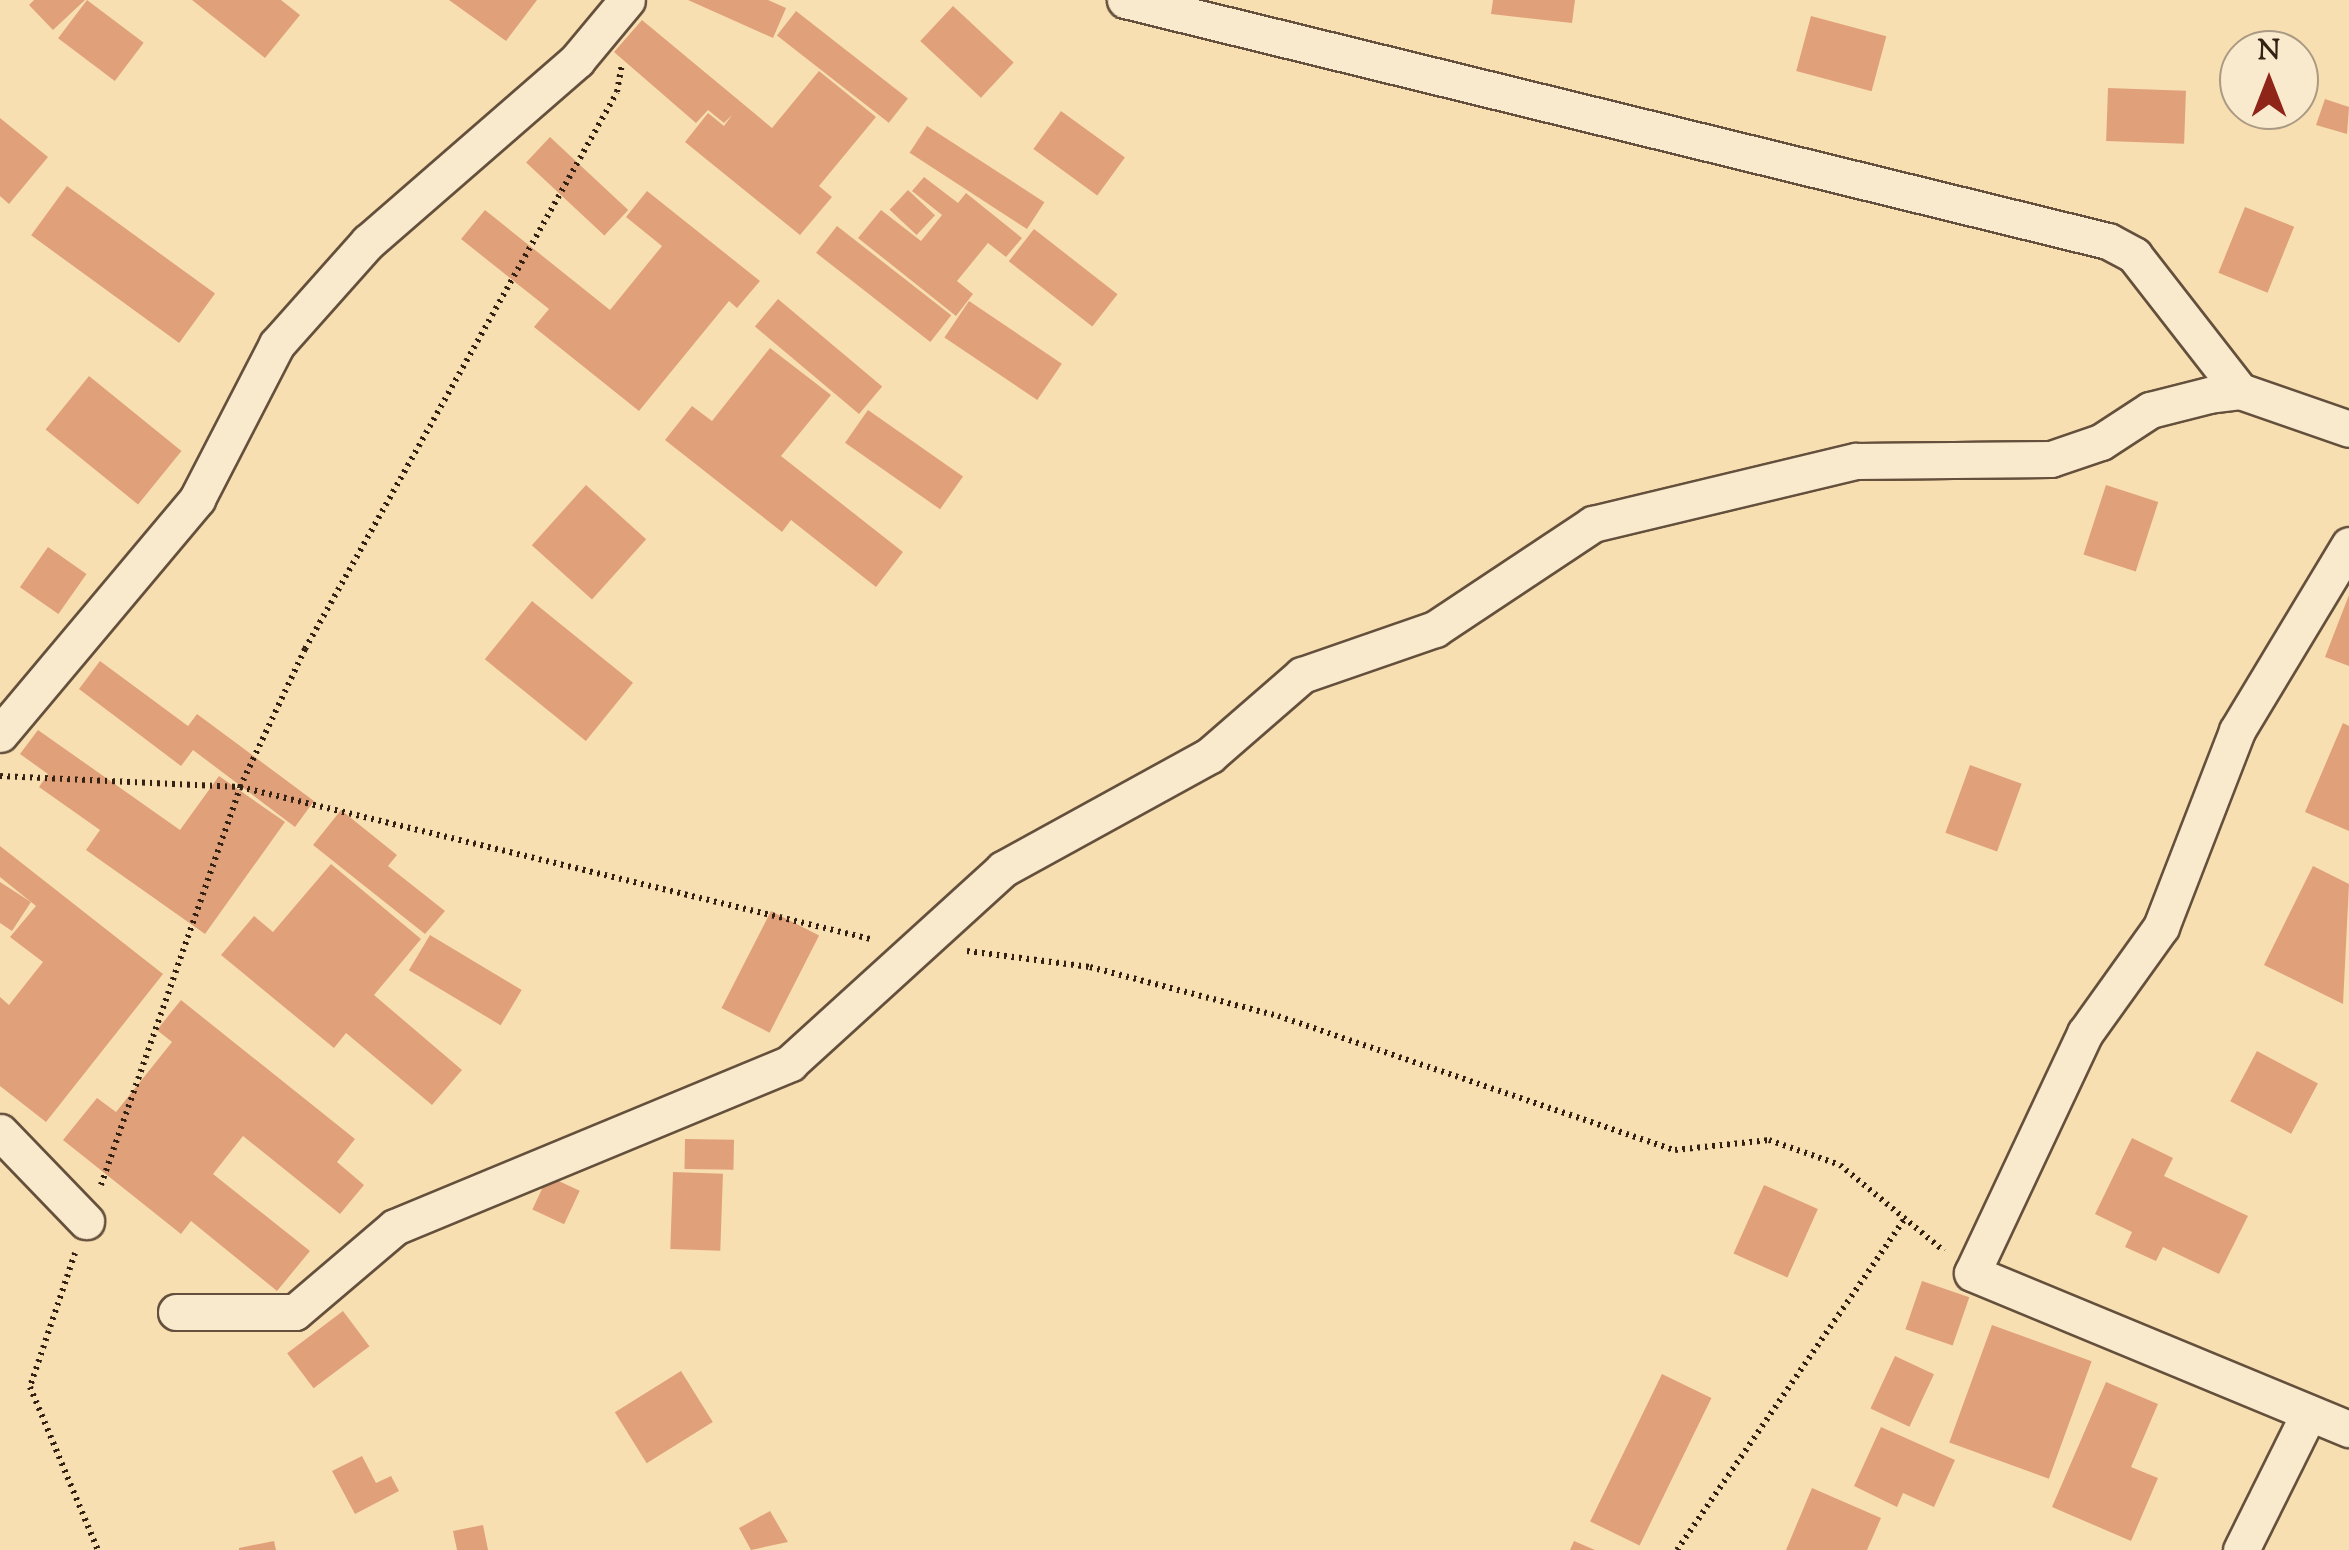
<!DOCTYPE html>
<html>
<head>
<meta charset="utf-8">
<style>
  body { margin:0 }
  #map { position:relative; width:2349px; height:1550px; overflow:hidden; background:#f8dfb2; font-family:"Sorts Mill Goudy",serif }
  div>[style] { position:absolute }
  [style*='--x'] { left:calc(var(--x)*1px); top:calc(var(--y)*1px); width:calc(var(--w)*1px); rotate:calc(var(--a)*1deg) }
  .building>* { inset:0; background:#e0a17a; transform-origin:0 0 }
  .path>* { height:6px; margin-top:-3px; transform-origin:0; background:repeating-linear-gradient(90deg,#332114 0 2.5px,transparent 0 7.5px) }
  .roads { filter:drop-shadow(2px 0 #64503c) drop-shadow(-2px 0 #64503c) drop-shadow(0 2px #64503c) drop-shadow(0 -2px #64503c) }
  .street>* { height:35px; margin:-17.5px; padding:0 17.5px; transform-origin:17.5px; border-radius:17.5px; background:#faeacd }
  span { translate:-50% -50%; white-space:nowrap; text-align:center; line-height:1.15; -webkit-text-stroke:9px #faeacd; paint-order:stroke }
  .north { position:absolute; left:2219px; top:30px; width:100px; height:100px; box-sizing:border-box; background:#faeacd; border:2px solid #aa9a83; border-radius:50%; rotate:0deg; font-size:28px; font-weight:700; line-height:40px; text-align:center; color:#332114 }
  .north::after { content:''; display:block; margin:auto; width:35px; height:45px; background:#8f2418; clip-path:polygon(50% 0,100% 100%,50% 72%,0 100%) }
</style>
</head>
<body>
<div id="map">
  <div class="building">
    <i style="clip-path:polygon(34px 0,85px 0,53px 30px,29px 5px)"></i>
    <i style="left:87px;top:0;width:71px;height:48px;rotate:37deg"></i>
    <i style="clip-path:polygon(192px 0,281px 0,300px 15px,265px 58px)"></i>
    <i style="clip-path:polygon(449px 0,537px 0,506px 41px)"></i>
    <i style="clip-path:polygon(688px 0,768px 0,786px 8px,773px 38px)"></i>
    <i style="clip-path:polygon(1493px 0,1575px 0,1572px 23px,1491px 14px)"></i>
    <i style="left:953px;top:6px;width:83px;height:48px;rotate:43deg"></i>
    <i style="left:796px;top:11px;width:142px;height:31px;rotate:38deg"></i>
    <i style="left:1811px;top:16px;width:78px;height:57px;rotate:15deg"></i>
    <i style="clip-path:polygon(642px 20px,772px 128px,819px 71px,876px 117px,819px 186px,832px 197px,800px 235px,685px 142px,708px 113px,724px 126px,732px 115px,724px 123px,708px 110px,696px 123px,614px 52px)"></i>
    <i style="left:2108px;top:88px;width:78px;height:53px;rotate:2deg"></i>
    <i style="clip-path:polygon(2325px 99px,2349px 107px,2347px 134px,2316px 125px)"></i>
    <i style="left:1061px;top:111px;width:79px;height:47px;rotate:36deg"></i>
    <i style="clip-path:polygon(0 118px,48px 157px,9px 204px,0 196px)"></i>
    <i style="left:927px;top:126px;width:140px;height:32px;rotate:33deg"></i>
    <i style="left:550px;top:137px;width:107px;height:35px;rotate:43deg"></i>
    <i style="clip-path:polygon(924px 177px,958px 203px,966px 193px,1022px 238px,1006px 257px,988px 243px,957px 281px,973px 294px,956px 316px,858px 238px,881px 210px,921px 241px,942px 215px,912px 191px)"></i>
    <i style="left:67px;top:186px;width:183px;height:61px;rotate:36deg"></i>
    <i style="left:908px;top:190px;width:37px;height:27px;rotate:43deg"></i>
    <i style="clip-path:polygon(647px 191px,760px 281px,737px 308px,729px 301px,639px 411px,534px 327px,549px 309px,461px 239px,485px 210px,610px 310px,662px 246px,626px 217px)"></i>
    <i style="left:2245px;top:207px;width:53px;height:71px;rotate:22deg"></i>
    <i style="left:837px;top:226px;width:145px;height:34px;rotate:38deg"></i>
    <i style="left:1034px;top:229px;width:106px;height:41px;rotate:38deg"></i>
    <i style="left:778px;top:299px;width:136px;height:36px;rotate:40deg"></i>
    <i style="left:969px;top:301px;width:112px;height:44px;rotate:34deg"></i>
    <i style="clip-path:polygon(770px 348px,831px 395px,781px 456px,903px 552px,876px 587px,791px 520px,782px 532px,665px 440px,692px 406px,712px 421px)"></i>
    <i style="left:89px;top:376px;width:119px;height:69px;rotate:39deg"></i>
    <i style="left:868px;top:410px;width:116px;height:40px;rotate:35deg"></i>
    <i style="left:586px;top:485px;width:81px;height:81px;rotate:42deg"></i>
    <i style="left:2106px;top:485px;width:55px;height:73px;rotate:18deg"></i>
    <i style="left:48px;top:547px;width:47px;height:49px;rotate:35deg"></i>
    <i style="clip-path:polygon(2349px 595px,2349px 666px,2325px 657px)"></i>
    <i style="left:532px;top:601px;width:130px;height:75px;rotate:39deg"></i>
    <i style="clip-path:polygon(100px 661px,188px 726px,197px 714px,314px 801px,295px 827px,193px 750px,181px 766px,79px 689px)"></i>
    <i style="clip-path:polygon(2343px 723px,2349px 726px,2349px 831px,2305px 812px)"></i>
    <i style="clip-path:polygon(38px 730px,180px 830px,219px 776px,285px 822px,205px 934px,86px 850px,100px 830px,39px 787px,48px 774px,20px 754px)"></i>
    <i style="left:1970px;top:765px;width:55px;height:72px;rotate:20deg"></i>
    <i style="clip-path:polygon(341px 810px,397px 855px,388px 866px,445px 911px,425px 934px,313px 845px)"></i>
    <i style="clip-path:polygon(0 846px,163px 974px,46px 1122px,0 1086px,0 997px,9px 1005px,43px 962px,10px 937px,36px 906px,0 877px)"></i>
    <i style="clip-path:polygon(331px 864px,421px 939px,374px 995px,462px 1070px,432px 1105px,346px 1033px,334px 1048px,221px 955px,254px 916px,273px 932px)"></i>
    <i style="clip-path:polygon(2313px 866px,2349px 884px,2343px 1004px,2264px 965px)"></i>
    <i style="clip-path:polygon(0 882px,31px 902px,12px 931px,0 923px)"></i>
    <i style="left:771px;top:911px;width:54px;height:109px;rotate:27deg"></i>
    <i style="left:430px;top:935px;width:107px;height:41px;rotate:31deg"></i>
    <i style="clip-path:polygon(181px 1000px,355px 1139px,337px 1162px,364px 1185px,340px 1214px,243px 1136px,213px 1174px,310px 1251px,277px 1291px,191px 1221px,181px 1234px,63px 1140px,97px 1098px,116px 1112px,172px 1042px,157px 1030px)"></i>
    <i style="left:2257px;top:1051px;width:69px;height:57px;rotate:28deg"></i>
    <i style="clip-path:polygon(2132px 1138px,2173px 1158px,2164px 1176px,2248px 1216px,2219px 1274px,2163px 1247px,2156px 1261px,2125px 1247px,2132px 1232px,2095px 1214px)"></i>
    <i style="left:685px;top:1139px;width:49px;height:30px;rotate:1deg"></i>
    <i style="left:673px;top:1172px;width:50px;height:77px;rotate:2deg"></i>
    <i style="left:548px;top:1176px;width:35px;height:37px;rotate:25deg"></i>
    <i style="left:1764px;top:1185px;width:59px;height:75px;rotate:24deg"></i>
    <i style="left:1922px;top:1281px;width:50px;height:51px;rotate:19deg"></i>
    <i style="left:343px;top:1311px;width:44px;height:70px;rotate:53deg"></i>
    <i style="left:1992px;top:1325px;width:106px;height:125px;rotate:20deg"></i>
    <i style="left:1895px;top:1356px;width:43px;height:58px;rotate:25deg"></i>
    <i style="left:681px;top:1371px;width:60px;height:78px;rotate:58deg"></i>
    <i style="left:1662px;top:1374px;width:55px;height:164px;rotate:26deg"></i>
    <i style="clip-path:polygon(2106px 1382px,2158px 1404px,2131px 1467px,2158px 1478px,2131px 1541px,2052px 1507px)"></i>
    <i style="clip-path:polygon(1881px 1427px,1955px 1460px,1934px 1507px,1903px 1493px,1897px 1507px,1854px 1486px)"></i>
    <i style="clip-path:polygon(362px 1456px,376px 1483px,391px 1476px,399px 1491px,355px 1514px,332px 1471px)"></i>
    <i style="clip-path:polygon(1812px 1488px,1881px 1518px,1867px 1550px,1786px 1550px)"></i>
    <i style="clip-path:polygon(770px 1511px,788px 1542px,751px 1550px,739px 1528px)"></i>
    <i style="clip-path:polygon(483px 1525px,488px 1550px,457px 1550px,453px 1531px)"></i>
    <i style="clip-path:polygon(274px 1541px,276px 1550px,239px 1550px,239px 1548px)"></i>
    <i style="clip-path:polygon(1574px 1541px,1595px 1550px,1570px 1550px)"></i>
  </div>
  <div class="path">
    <i style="--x:0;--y:776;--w:240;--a:2.6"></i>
    <i style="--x:240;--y:787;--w:648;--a:13.56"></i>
    <i style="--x:967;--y:951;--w:124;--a:7.4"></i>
    <i style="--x:1090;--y:967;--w:194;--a:14.6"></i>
    <i style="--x:1278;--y:1016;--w:419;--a:18.7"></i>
    <i style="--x:1675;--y:1150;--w:95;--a:-6.1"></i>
    <i style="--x:1769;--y:1140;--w:75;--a:19.4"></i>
    <i style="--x:1840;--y:1165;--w:135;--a:39.6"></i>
    <i style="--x:101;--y:1185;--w:422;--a:-70.7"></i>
    <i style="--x:240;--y:787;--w:153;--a:-64.8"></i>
    <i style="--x:305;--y:649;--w:638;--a:-60.74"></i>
    <i style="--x:617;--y:92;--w:29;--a:-80"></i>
    <i style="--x:75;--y:1253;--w:141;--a:108.6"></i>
    <i style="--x:30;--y:1387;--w:177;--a:67.4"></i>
    <i style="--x:1677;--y:1550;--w:401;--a:-55.5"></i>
  </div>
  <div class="roads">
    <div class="street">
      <i style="--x:1125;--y:0;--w:1012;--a:13.78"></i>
      <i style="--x:2108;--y:241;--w:30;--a:28"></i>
      <i style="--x:2134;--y:255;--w:172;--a:52.1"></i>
      <i style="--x:2349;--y:545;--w:217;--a:121.1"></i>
      <i style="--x:2237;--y:731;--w:210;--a:111.2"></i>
      <i style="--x:2161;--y:927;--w:130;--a:125.6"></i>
      <i style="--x:2085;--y:1033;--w:265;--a:115.2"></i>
      <i style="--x:1972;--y:1273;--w:408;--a:22.5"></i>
      <i style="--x:0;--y:734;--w:307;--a:-50"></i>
      <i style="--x:197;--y:499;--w:174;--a:-62.7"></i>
      <i style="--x:277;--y:344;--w:137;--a:-48.3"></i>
      <i style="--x:368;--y:242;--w:277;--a:-41"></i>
      <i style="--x:577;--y:60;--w:78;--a:-50.2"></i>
      <i style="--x:0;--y:1132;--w:124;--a:46"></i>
      <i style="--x:176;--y:1312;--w:119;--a:0"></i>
      <i style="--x:295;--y:1312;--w:131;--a:-40.4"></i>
      <i style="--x:395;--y:1227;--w:428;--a:-22.5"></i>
      <i style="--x:790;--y:1063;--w:288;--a:-42.3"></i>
      <i style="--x:1003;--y:869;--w:236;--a:-28.8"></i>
      <i style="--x:1210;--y:755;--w:122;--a:-41"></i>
      <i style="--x:1302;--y:675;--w:141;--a:-19.1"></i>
      <i style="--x:1435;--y:629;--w:190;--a:-33.6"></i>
      <i style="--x:1593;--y:524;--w:270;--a:-13.5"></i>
      <i style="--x:1856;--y:461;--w:195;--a:-0.6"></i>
      <i style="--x:2051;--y:459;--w:53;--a:-18.8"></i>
      <i style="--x:2101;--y:442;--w:59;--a:-33.1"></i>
      <i style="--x:2150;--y:410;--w:61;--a:-14.3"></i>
      <i style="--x:2209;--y:395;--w:31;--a:-7"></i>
      <i style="--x:2240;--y:391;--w:115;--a:19.2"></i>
      <i style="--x:2241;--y:1550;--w:148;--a:-63.6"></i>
    </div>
  </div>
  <div class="north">N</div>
</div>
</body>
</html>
